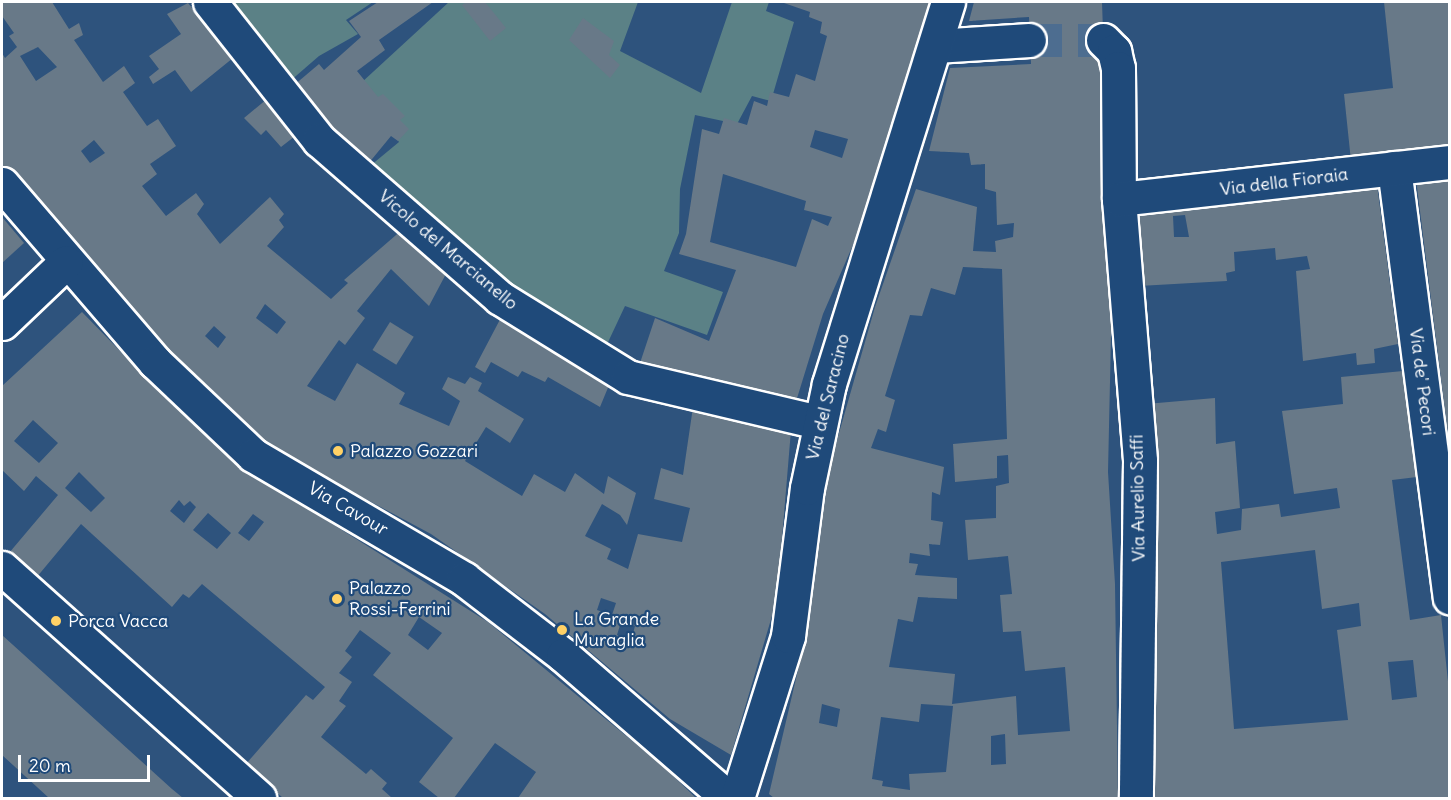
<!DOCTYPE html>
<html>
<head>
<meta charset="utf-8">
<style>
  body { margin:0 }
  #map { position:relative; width:1451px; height:800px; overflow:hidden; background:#2e537d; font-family:Delius,sans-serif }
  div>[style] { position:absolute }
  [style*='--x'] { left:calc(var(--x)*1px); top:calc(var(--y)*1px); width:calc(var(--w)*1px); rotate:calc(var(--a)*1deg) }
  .green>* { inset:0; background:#5b8186 }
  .building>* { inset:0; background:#687988; transform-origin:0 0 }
  .street-tunnel>* { height:33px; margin-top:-16.5px; transform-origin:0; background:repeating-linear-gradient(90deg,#4d6d90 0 33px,transparent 0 49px) }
  .roads { filter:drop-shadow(2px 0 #fff) drop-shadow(-2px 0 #fff) drop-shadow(0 2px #fff) drop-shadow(0 -2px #fff) }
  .street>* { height:33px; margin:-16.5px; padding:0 16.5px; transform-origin:16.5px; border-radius:16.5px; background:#1f4a7a }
  .dots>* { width:16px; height:16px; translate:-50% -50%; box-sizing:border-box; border:3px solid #1f4a7a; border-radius:50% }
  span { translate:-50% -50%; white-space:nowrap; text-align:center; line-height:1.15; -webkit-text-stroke:4.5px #1f4a7a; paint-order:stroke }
  .street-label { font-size:18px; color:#fff }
  .poi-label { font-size:18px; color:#fff }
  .left { translate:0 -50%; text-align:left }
  .frame { position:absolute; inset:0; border:3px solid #fff; pointer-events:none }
  .scale { position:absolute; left:18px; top:755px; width:132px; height:27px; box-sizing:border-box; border:3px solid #fff; border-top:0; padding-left:8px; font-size:18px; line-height:21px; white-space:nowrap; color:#fff; -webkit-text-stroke:4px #1f4a7a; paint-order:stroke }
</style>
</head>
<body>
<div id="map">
  <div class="green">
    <i style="clip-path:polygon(222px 2px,373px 2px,346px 20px,358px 34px,319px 56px,289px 82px)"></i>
    <i style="clip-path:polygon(449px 2px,638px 2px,620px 51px,701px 93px,732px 2px,769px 2px,766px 11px,794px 22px,771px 101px,752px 96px,737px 124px,695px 115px,680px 189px,679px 233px,664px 271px,723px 292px,707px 335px,625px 306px,602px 355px,477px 272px,370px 166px,399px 142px,361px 83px)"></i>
  </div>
  <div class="building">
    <i style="clip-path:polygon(evenodd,2px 2px,52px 2px,69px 29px,79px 23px,83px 35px,74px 40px,103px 82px,124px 66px,135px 83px,123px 92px,147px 126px,158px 119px,176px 146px,150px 164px,157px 174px,142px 186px,166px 216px,196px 193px,204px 204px,197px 214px,220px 244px,270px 197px,284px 214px,279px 220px,284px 227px,267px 246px,331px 299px,348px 283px,344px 280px,403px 229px,447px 272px,429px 306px,391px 269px,357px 311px,365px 318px,345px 345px,339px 340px,307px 386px,335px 401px,357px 363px,405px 393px,399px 404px,449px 426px,460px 401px,442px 389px,448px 377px,465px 384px,470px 377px,482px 383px,478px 391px,524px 419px,510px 443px,486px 427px,465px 461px,522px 496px,534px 474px,565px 492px,575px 473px,604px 494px,608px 476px,636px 493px,627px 525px,620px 515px,602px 504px,585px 536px,611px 549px,607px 559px,628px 569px,638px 534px,682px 542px,690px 508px,654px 499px,661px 468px,683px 475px,693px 407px,791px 430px,777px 599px,731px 755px,670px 719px,545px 614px,431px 534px,263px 444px,234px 420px,176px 356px,174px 358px,32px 205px,2px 166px,2px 53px,5px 58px,17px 47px,9px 36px,14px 33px,2px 16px,2px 2px,38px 47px,57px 67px,36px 81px,20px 56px,38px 47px,2px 2px,94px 140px,105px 153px,90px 163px,81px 151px,94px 140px,2px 2px,265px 304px,286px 322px,277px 334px,256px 318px,265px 304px,2px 2px,214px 326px,226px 337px,218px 348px,205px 336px,214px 326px,2px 2px,601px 598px,616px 603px,612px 615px,597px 610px,601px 598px,2px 2px,621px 622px,635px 626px,631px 641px,617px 635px,621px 622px)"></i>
    <i style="clip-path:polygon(378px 2px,433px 2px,379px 40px,385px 50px,357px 71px,378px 97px,383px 94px,405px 116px,400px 120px,409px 129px,398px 141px,391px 136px,368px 164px,293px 86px,319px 64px,324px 70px,361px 37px,349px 21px)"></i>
    <i style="clip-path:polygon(466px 2px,485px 2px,506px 28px,490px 41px,462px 5px)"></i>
    <i style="clip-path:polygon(evenodd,781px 2px,930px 2px,866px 215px,823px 314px,794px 408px,663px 373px,640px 363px,655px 318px,709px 341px,736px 270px,679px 254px,686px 234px,702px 129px,719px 134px,724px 118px,747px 125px,754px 101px,767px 106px,770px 92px,789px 97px,796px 74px,815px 81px,827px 36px,820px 33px,822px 22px,809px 17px,810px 12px,781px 2px,815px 130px,848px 139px,842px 158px,810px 147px,815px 130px,781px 2px,723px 174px,806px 201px,804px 210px,832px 217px,828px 226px,812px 219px,796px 267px,710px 242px,723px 174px)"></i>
    <i style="clip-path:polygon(evenodd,974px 2px,1102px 2px,1112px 291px,1108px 472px,1115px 584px,1118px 798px,774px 798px,769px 794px,809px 623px,829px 468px,875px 307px,916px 189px,977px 207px,973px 251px,996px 252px,995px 241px,1013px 237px,1014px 223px,997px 225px,996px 192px,985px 189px,985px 164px,971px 165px,969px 153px,929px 151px,950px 68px,1031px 64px,1029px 17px,969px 21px,974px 2px,963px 267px,1002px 269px,1007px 439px,953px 444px,955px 482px,997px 478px,997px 456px,1008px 455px,1009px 483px,996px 486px,996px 518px,965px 520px,968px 560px,1008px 556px,1012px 594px,1000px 595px,1003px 632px,1021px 631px,1025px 671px,1065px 667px,1070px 731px,1018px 735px,1016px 696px,952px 704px,955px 674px,889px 667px,898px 619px,913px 622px,918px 597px,957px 599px,957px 578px,915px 575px,918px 564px,909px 563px,910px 553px,930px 556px,929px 544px,940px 545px,943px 522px,931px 520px,932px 492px,940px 495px,944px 467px,871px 448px,878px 429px,886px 432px,895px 400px,885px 396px,910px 315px,922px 316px,931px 288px,955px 295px,963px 267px,974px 2px,822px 704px,840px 709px,837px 727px,819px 723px,822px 704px,974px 2px,921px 704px,953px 706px,946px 772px,909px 774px,910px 790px,882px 786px,883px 781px,872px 779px,881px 717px,919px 722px,921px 704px,974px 2px,1005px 734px,1006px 764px,991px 765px,991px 736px,1005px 734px)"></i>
    <i style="clip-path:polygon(1384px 2px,1449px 2px,1449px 150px,1351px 161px,1344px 94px,1393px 88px)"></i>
    <i style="clip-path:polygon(188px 3px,233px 58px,191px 92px,175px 70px,153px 84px,149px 77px,159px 69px,149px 56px,181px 34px,167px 14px)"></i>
    <i style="clip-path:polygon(583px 18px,614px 41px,609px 55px,620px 65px,610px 78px,569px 40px)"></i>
    <i style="clip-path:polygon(267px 99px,299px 133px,281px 147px,266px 130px,261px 135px,244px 118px)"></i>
    <i style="clip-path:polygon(1449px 175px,1449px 435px,1448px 435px,1416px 179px)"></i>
    <i style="clip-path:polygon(evenodd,1377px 185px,1398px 344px,1374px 349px,1375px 363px,1357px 365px,1356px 353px,1303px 361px,1296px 271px,1310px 269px,1307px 256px,1276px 260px,1275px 248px,1234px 252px,1235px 271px,1226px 273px,1227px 281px,1139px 286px,1140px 211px,1377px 185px,1185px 215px,1189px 237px,1174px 237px,1173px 216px,1185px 215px)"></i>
    <i style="clip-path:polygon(2px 217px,24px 243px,2px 263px)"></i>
    <i style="clip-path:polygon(505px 310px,612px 378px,600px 407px,548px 377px,545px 382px,522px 371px,518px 377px,491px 362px,485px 373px,475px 367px)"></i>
    <i style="clip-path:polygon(evenodd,82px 312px,165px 397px,245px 469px,488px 622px,664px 767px,696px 798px,518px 798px,536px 772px,495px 743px,454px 798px,439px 798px,419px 782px,453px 738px,373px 675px,391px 653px,360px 630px,345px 651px,352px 657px,339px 673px,352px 682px,339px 701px,346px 706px,321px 737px,366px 774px,371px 769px,387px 783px,382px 789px,392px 798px,283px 798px,245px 765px,306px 695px,313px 700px,325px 687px,202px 584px,189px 598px,183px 594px,172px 607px,81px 524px,36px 578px,9px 553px,58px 495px,36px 476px,24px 491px,2px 470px,2px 386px,82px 312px,33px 420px,58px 443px,39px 463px,14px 441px,33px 420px,82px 312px,79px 472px,105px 498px,91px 512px,65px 488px,79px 472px,82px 312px,179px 500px,184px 506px,190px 501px,196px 507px,184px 523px,170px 511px,179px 500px,82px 312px,208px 513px,231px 533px,217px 549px,193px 530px,208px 513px,82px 312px,253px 514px,264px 522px,249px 541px,238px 533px,253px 514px,82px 312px,419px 617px,442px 633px,428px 650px,408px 635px,419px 617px)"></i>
    <i style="left:390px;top:322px;width:28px;height:33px;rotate:32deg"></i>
    <i style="clip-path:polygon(evenodd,1403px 371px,1417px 477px,1392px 480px,1410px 620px,1441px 615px,1449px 691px,1449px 798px,1154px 798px,1146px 404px,1215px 398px,1216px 444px,1235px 441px,1240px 508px,1215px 512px,1217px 534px,1241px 530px,1242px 509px,1279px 504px,1281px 517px,1340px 508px,1337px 488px,1294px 494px,1282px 411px,1343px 404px,1341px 377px,1403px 371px,1315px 550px,1322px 609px,1359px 603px,1361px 626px,1337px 630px,1348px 720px,1234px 729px,1221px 562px,1315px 550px,1403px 371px,1413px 660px,1417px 697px,1392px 700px,1388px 662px,1413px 660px)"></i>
    <i style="clip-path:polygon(2px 635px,172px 789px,183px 798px,49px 798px,2px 755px)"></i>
  </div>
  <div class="street-tunnel">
    <i style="--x:1029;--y:40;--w:74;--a:0"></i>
  </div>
  <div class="roads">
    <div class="street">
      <i style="--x:210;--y:2;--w:176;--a:51.7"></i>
      <i style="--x:319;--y:140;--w:240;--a:41.1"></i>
      <i style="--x:500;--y:298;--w:150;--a:31.7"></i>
      <i style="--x:628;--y:377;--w:196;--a:13.3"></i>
      <i style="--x:1103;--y:40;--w:16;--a:45"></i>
      <i style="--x:1114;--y:51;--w:17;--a:77"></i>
      <i style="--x:1118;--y:68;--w:131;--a:89.6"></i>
      <i style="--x:1119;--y:199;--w:263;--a:85.4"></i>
      <i style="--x:1140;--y:461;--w:337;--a:90.7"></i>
      <i style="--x:936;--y:46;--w:93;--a:-3.7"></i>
      <i style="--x:1394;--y:168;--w:433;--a:82.6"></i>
      <i style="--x:2;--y:184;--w:235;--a:49.3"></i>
      <i style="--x:155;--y:362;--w:135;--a:43.5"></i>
      <i style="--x:253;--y:455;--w:245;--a:30.4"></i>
      <i style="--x:464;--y:579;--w:125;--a:37.5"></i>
      <i style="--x:563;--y:655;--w:218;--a:40.9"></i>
      <i style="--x:1119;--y:199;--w:333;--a:-6.4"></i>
      <i style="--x:2;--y:323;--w:88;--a:-43.6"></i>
      <i style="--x:2;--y:568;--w:345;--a:41.8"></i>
      <i style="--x:737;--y:798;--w:170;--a:-72.5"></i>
      <i style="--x:788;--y:636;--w:149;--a:-82.7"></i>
      <i style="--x:807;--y:488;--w:106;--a:-78.1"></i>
      <i style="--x:829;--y:384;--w:400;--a:-72.7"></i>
    </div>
  </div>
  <div class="dots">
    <i style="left:338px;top:451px;background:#ffd166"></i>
    <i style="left:337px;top:599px;background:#ffd166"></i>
    <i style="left:56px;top:621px;background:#ffd166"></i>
    <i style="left:562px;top:630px;background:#ffd166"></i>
  </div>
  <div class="street-label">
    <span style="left:1284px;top:182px;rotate:-7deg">Via della Fioraia</span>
    <span style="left:448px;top:250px;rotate:40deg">Vicolo del Marcianello</span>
    <span style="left:1422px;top:382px;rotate:83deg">Via de' Pecori</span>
    <span style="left:828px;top:397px;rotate:-76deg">Via del Saracino</span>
    <span style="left:1138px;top:498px;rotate:-91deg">Via Aurelio Saffi</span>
    <span style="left:348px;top:509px;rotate:30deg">Via Cavour</span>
  </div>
  <div class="poi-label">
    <span class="left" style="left:350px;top:451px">Palazzo Gozzari</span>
    <span class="left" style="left:349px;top:599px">Palazzo<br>Rossi-Ferrini</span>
    <span class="left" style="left:574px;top:630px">La Grande<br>Muraglia</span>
    <span class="left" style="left:68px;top:621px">Porca Vacca</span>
  </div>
  <div class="frame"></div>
  <div class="scale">20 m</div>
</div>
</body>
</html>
